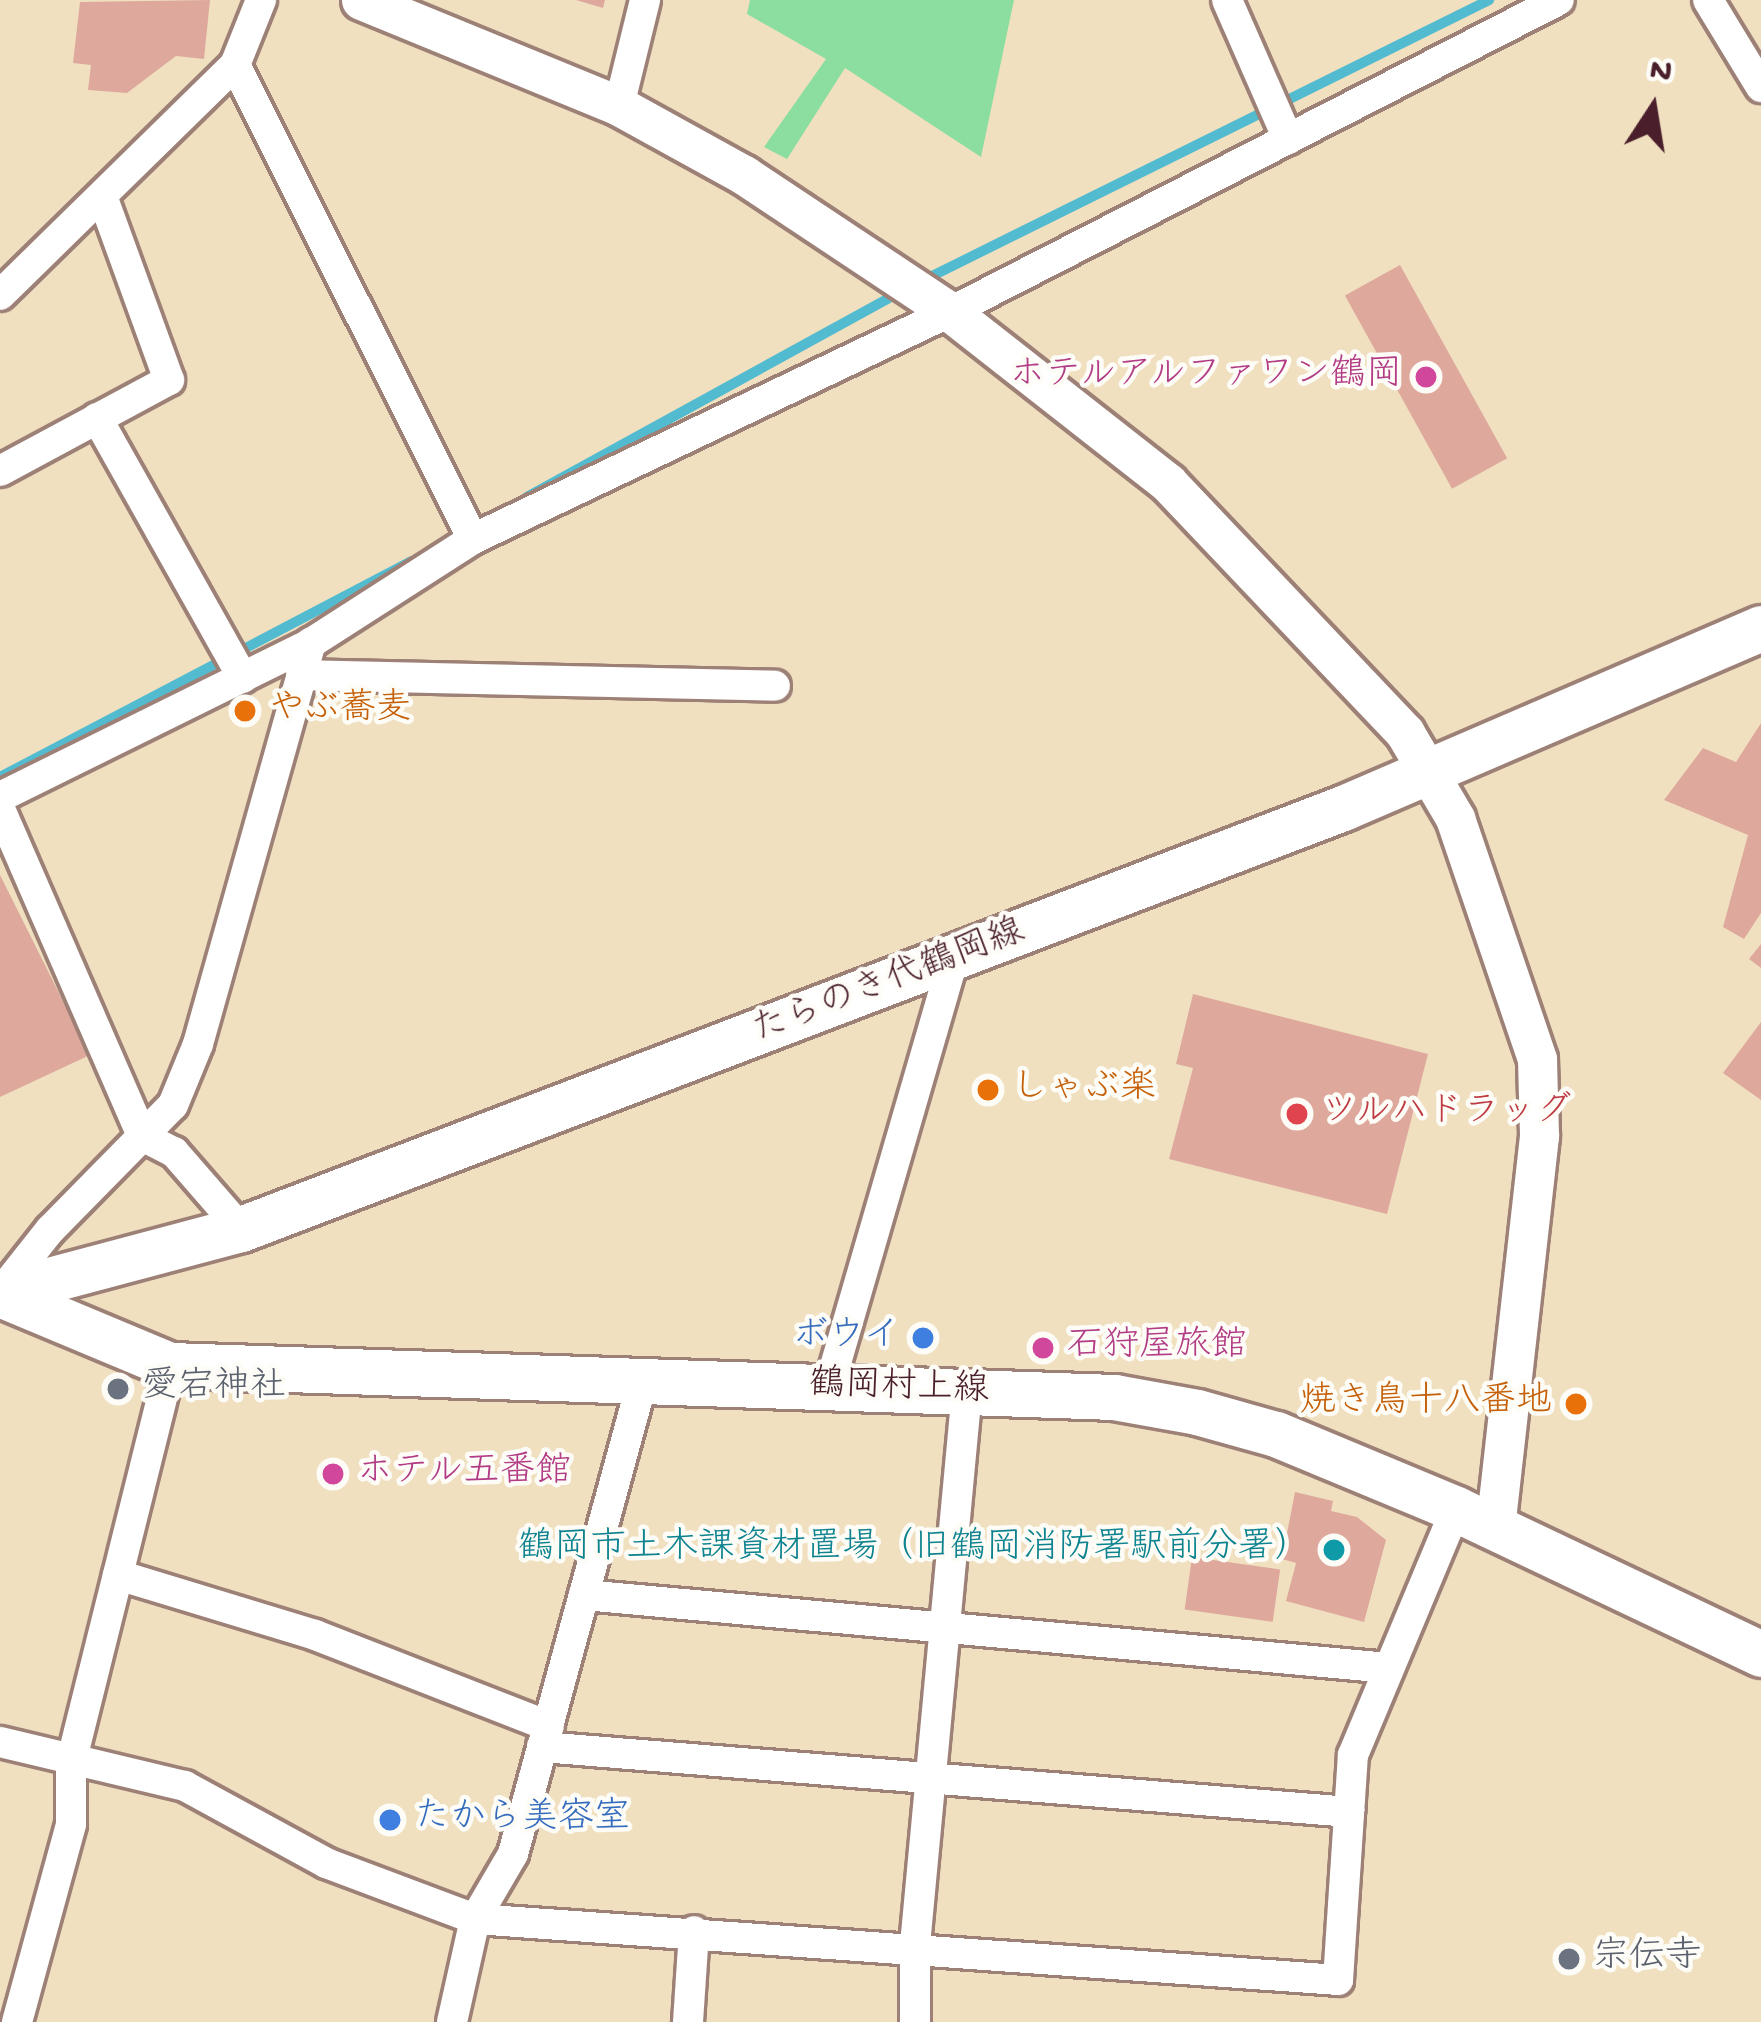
<!DOCTYPE html>
<html>
<head>
<meta charset="utf-8">
<style>
  body { margin:0 }
  #map { position:relative; width:1761px; height:2022px; overflow:hidden; background:#f0e0c0; font-family:"Gochi Hand","Klee One",sans-serif }
  div>[style] { position:absolute }
  [style*='--x'] { left:calc(var(--x)*1px); top:calc(var(--y)*1px); width:calc(var(--w)*1px); rotate:calc(var(--a)*1deg) }
  .green>* { inset:0; background:#8bde9f }
  .stream>* { height:10px; margin:-5px; padding:0 5px; transform-origin:5px; border-radius:5px; background:#53bbd0 }
  .building>* { inset:0; background:#dea99c; transform-origin:0 0 }
  .roads { filter:drop-shadow(3px 0 #9d8076) drop-shadow(-3px 0 #9d8076) drop-shadow(0 3px #9d8076) drop-shadow(0 -3px #9d8076) }
  .minor>* { height:30px; margin:-15px; padding:0 15px; transform-origin:15px; border-radius:15px; background:#fff }
  .tertiary>* { height:39px; margin:-19.5px; padding:0 19.5px; transform-origin:19.5px; border-radius:19.5px; background:#fff }
  .secondary>* { height:45px; margin:-22.5px; padding:0 22.5px; transform-origin:22.5px; border-radius:22.5px; background:#fff }
  .dots>* { width:33px; height:33px; translate:-50% -50%; box-sizing:border-box; border:6px solid #fdfcf7; border-radius:50% }
  span { translate:-50% -50%; white-space:nowrap; text-align:center; line-height:1.15; -webkit-text-stroke:9px #fdfcf7; paint-order:stroke }
  .hotel-label { font-size:36px; color:#b23c85 }
  .right { translate:-100% -50%; text-align:right }
  .left { translate:0 -50%; text-align:left }
  .food-label { font-size:36px; color:#c56008 }
  .street-label { font-size:36px; color:#4a1f2b }
  .health-label { font-size:36px; color:#be3a42 }
  .shop-label { font-size:36px; color:#366cbe }
  .worship-label { font-size:36px; color:#5b616d }
  .culture-label { font-size:36px; color:#0d838f }
  .north { position:absolute; left:1593px; top:48px; width:120px; height:120px; -webkit-text-stroke:9px #fdfcf7; paint-order:stroke; rotate:12deg; font-size:33px; font-weight:700; line-height:48px; text-align:center; color:#4a1f2b }
  .north::after { content:''; display:block; margin:auto; width:42px; height:54px; background:#4a1f2b; clip-path:polygon(50% 0,100% 100%,50% 72%,0 100%) }
</style>
</head>
<body>
<div id="map">
  <div class="green">
    <i style="clip-path:polygon(750px 0,1014px 0,981px 157px,845px 68px,787px 159px,764px 147px,826px 59px,747px 14px)"></i>
  </div>
  <div class="stream">
    <i style="--x:922;--y:281;--w:633;--a:-26.36"></i>
    <i style="--x:527;--y:497;--w:426;--a:-28.8"></i>
    <i style="--x:0;--y:777;--w:464;--a:-27.7"></i>
  </div>
  <div class="building">
    <i style="clip-path:polygon(210px 0,204px 59px,176px 56px,127px 93px,88px 90px,91px 65px,73px 63px,80px 2px)"></i>
    <i style="clip-path:polygon(576px 0,605px 0,603px 8px)"></i>
    <i style="left:1400px;top:265px;width:221px;height:63px;rotate:61deg"></i>
    <i style="clip-path:polygon(1761px 723px,1761px 913px,1744px 939px,1723px 927px,1748px 835px,1664px 800px,1703px 748px,1736px 762px)"></i>
    <i style="clip-path:polygon(0 875px,90px 1055px,0 1097px)"></i>
    <i style="clip-path:polygon(1761px 944px,1761px 968px,1749px 959px)"></i>
    <i style="clip-path:polygon(1193px 994px,1428px 1054px,1387px 1214px,1169px 1159px,1193px 1068px,1176px 1064px)"></i>
    <i style="clip-path:polygon(1761px 1022px,1761px 1100px,1723px 1073px)"></i>
    <i style="clip-path:polygon(1295px 1492px,1333px 1501px,1331px 1511px,1357px 1517px,1386px 1540px,1364px 1622px,1286px 1601px,1296px 1563px,1282px 1559px)"></i>
    <i style="left:1192px;top:1557px;width:89px;height:53px;rotate:8deg"></i>
  </div>
  <div class="roads">
    <div class="minor">
      <i style="--x:261;--y:0;--w:70;--a:111.8"></i>
      <i style="--x:235;--y:65;--w:530;--a:63.34"></i>
      <i style="--x:1227;--y:0;--w:152;--a:66.3"></i>
      <i style="--x:1708;--y:0;--w:102;--a:58.7"></i>
      <i style="--x:619;--y:106;--w:109;--a:-76.2"></i>
      <i style="--x:0;--y:295;--w:329;--a:-44.4"></i>
      <i style="--x:97;--y:418;--w:298;--a:60.7"></i>
      <i style="--x:0;--y:471;--w:192;--a:-28.3"></i>
      <i style="--x:169;--y:380;--w:190;--a:-110"></i>
      <i style="--x:301;--y:675;--w:474;--a:1.3"></i>
      <i style="--x:0;--y:797;--w:347;--a:-26.3"></i>
      <i style="--x:311;--y:643;--w:193;--a:-32.7"></i>
      <i style="--x:473;--y:539;--w:528;--a:-25.45"></i>
      <i style="--x:950;--y:312;--w:684;--a:-27.13"></i>
      <i style="--x:0;--y:809;--w:357;--a:66.5"></i>
      <i style="--x:142;--y:1136;--w:36;--a:27"></i>
      <i style="--x:174;--y:1152;--w:102;--a:49"></i>
      <i style="--x:0;--y:1293;--w:80;--a:-51.6"></i>
      <i style="--x:50;--y:1230;--w:175;--a:-45.5"></i>
      <i style="--x:173;--y:1105;--w:66;--a:-67.7"></i>
      <i style="--x:198;--y:1044;--w:417;--a:-74.3"></i>
      <i style="--x:829;--y:1387;--w:445;--a:-73.8"></i>
      <i style="--x:118;--y:1575;--w:206;--a:16.9"></i>
      <i style="--x:315;--y:1635;--w:251;--a:21.3"></i>
      <i style="--x:584;--y:1595;--w:808;--a:5.18"></i>
      <i style="--x:0;--y:1742;--w:190;--a:13.4"></i>
      <i style="--x:185;--y:1786;--w:161;--a:28.6"></i>
      <i style="--x:326;--y:1863;--w:159;--a:20.6"></i>
      <i style="--x:475;--y:1919;--w:865;--a:4.04"></i>
      <i style="--x:1338;--y:1980;--w:225;--a:-86.2"></i>
      <i style="--x:1353;--y:1755;--w:267;--a:-67.3"></i>
      <i style="--x:542;--y:1747;--w:810;--a:4.6"></i>
      <i style="--x:17;--y:2022;--w:205;--a:-74.7"></i>
      <i style="--x:71;--y:1824;--w:61;--a:-90"></i>
      <i style="--x:71;--y:1763;--w:410;--a:-76"></i>
      <i style="--x:452;--y:2022;--w:106;--a:-77.4"></i>
      <i style="--x:475;--y:1919;--w:75;--a:-59.7"></i>
      <i style="--x:513;--y:1854;--w:488;--a:-74.7"></i>
      <i style="--x:688;--y:2022;--w:91;--a:-86.2"></i>
      <i style="--x:915;--y:2022;--w:77;--a:-90"></i>
      <i style="--x:915;--y:1945;--w:556;--a:-84.64"></i>
    </div>
    <div class="tertiary">
      <i style="--x:361;--y:0;--w:279;--a:22.3"></i>
      <i style="--x:619;--y:106;--w:143;--a:28.9"></i>
      <i style="--x:744;--y:175;--w:247;--a:33.6"></i>
      <i style="--x:950;--y:312;--w:277;--a:38.1"></i>
      <i style="--x:1168;--y:483;--w:344;--a:46.5"></i>
      <i style="--x:1405;--y:733;--w:99;--a:59.5"></i>
      <i style="--x:1455;--y:818;--w:255;--a:71.2"></i>
      <i style="--x:1537;--y:1059;--w:77;--a:88.5"></i>
      <i style="--x:1539;--y:1136;--w:392;--a:96.4"></i>
    </div>
    <div class="secondary">
      <i style="--x:0;--y:1293;--w:249;--a:-14.9"></i>
      <i style="--x:241;--y:1229;--w:1180;--a:-20.91"></i>
      <i style="--x:1343;--y:808;--w:455;--a:-23.3"></i>
      <i style="--x:0;--y:1294;--w:184;--a:22.7"></i>
      <i style="--x:170;--y:1365;--w:945;--a:1.94"></i>
      <i style="--x:1114;--y:1397;--w:84;--a:10.2"></i>
      <i style="--x:1197;--y:1412;--w:82;--a:15.6"></i>
      <i style="--x:1276;--y:1434;--w:195;--a:22.6"></i>
      <i style="--x:1456;--y:1509;--w:338;--a:25.4"></i>
    </div>
  </div>
  <div class="dots">
    <i style="left:1426px;top:377px;background:#d1479c"></i>
    <i style="left:245px;top:711px;background:#e8710a"></i>
    <i style="left:988px;top:1090px;background:#e8710a"></i>
    <i style="left:1297px;top:1114px;background:#e0444e"></i>
    <i style="left:923px;top:1338px;background:#3f7fe0"></i>
    <i style="left:1043px;top:1348px;background:#d1479c"></i>
    <i style="left:118px;top:1389px;background:#6b7280"></i>
    <i style="left:1576px;top:1404px;background:#e8710a"></i>
    <i style="left:333px;top:1474px;background:#d1479c"></i>
    <i style="left:1334px;top:1550px;background:#0f9aa8"></i>
    <i style="left:390px;top:1820px;background:#3f7fe0"></i>
    <i style="left:1569px;top:1959px;background:#6b7280"></i>
  </div>
  <div class="hotel-label">
    <span class="right" style="left:1402px;top:377px">ホテルアルファワン鶴岡</span>
    <span class="left" style="left:1067px;top:1348px">石狩屋旅館</span>
    <span class="left" style="left:357px;top:1474px">ホテル五番館</span>
  </div>
  <div class="food-label">
    <span class="left" style="left:269px;top:711px">やぶ蕎麦</span>
    <span class="left" style="left:1012px;top:1090px">しゃぶ楽</span>
    <span class="right" style="left:1552px;top:1404px">焼き鳥十八番地</span>
  </div>
  <div class="street-label">
    <span style="left:889px;top:983px;rotate:-21deg">たらのき代鶴岡線</span>
    <span style="left:899px;top:1389px;rotate:2deg">鶴岡村上線</span>
  </div>
  <div class="health-label">
    <span class="left" style="left:1321px;top:1114px">ツルハドラッグ</span>
  </div>
  <div class="shop-label">
    <span class="right" style="left:899px;top:1338px">ボウイ</span>
    <span class="left" style="left:414px;top:1820px">たから美容室</span>
  </div>
  <div class="worship-label">
    <span class="left" style="left:142px;top:1389px">愛宕神社</span>
    <span class="left" style="left:1593px;top:1959px">宗伝寺</span>
  </div>
  <div class="culture-label">
    <span class="right" style="left:1310px;top:1550px">鶴岡市土木課資材置場（旧鶴岡消防署駅前分署）</span>
  </div>
  <div class="north">N</div>
</div>
</body>
</html>
